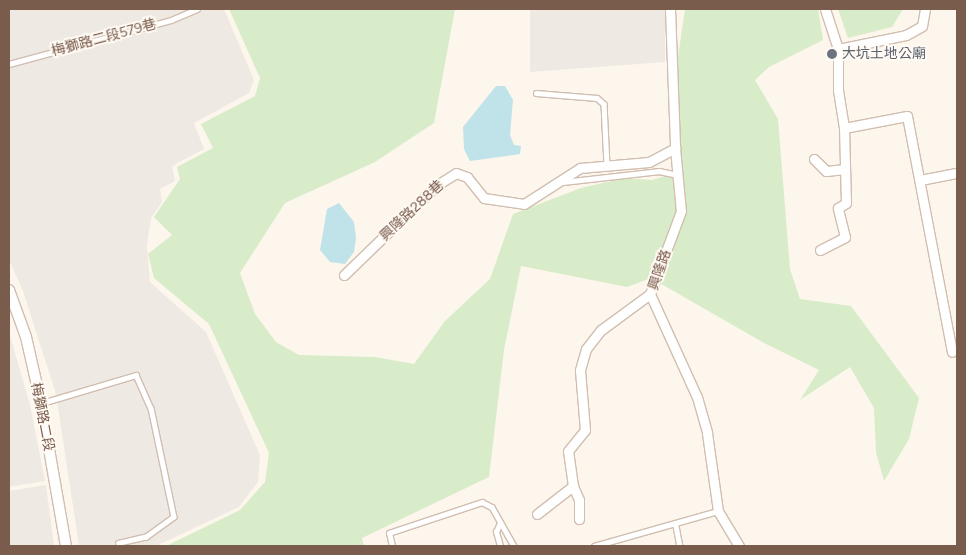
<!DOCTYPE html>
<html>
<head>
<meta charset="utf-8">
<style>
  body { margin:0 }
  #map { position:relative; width:966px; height:555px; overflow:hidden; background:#fdf6ec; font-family:Figtree,"Noto Sans TC",sans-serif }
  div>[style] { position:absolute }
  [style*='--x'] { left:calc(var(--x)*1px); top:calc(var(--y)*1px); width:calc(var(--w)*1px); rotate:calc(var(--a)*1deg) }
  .industrial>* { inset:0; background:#efe9e4 }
  .green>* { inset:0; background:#d8ecc9 }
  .water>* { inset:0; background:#bfe3e8 }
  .roads { filter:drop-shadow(1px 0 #d1beb0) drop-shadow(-1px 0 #d1beb0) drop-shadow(0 1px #d1beb0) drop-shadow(0 -1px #d1beb0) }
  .service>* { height:4.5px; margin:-2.25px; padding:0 2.25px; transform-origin:2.25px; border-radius:2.25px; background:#fff }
  .minor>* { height:9px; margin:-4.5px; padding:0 4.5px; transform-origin:4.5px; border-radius:4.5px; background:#fff }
  .tertiary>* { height:10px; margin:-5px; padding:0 5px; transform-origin:5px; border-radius:5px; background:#fff }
  .dots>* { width:14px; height:14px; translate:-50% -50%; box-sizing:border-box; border:2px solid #fffaf3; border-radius:50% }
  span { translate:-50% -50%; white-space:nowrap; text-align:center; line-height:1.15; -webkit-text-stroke:4px #fffaf3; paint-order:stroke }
  .street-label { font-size:14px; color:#7a5c4d }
  .worship-label { font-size:14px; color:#5b616d }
  .left { translate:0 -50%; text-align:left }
  .frame { position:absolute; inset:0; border:10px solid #7a5c4d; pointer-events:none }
</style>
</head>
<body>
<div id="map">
  <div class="industrial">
    <i style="clip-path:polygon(9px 9px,224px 9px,254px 80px,249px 93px,194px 123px,204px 149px,172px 166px,175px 181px,160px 189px,162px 202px,151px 218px,147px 246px,150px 282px,206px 332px,260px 455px,258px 482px,239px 507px,156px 546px,79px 546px,56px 394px,23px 291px,9px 260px)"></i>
    <i style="clip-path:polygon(530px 9px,665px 9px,665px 62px,530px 72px)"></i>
    <i style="clip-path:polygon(9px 332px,30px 405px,45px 481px,9px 487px)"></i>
    <i style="clip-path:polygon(46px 485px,54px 546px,9px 546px,9px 491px)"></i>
  </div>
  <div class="green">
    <i style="clip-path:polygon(229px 9px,455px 9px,434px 123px,375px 162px,285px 203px,240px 273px,255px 314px,276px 342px,299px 355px,375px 357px,414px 364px,445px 321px,490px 279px,513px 214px,581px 188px,625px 178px,652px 180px,681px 171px,675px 77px,685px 9px,818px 9px,823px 40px,769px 67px,755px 80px,778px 119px,790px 269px,800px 299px,851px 306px,919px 398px,909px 439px,884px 481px,876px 452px,874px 408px,850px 367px,800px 400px,819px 370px,764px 343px,651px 278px,627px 287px,521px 266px,504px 350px,489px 477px,362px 538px,364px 546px,166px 546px,240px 510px,265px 482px,269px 453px,209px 324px,154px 278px,148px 254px,172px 235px,154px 217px,180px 179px,177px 167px,213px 148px,201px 124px,255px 96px,260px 78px)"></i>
    <i style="clip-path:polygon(838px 9px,903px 9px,892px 27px,848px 38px)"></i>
  </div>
  <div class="water">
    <i style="clip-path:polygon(496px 86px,505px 86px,513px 100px,510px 135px,514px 145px,521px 146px,520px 154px,470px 161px,464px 149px,463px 127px)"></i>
    <i style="clip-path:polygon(339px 203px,354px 222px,356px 238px,354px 252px,345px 264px,330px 262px,320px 250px,327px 209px)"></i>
  </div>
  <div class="roads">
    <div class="service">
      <i style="--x:9;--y:64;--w:168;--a:-15.2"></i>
      <i style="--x:171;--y:20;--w:28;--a:-23"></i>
      <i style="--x:536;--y:93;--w:61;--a:4.7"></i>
      <i style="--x:597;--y:98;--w:9;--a:41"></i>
      <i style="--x:604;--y:104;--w:62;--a:87.2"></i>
      <i style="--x:563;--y:182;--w:97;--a:-6.5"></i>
      <i style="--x:659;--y:171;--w:19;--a:12"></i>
      <i style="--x:42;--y:403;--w:98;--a:-16.6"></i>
      <i style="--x:136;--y:375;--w:36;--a:66"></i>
      <i style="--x:151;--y:408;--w:111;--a:78.1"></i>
      <i style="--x:174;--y:517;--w:34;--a:144"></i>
      <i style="--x:146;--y:537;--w:28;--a:167"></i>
      <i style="--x:676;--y:526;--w:20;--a:79"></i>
      <i style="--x:392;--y:546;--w:13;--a:-103"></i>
      <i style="--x:389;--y:533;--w:98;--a:-18.4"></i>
      <i style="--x:482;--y:502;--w:11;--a:27"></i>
      <i style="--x:492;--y:507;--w:45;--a:60.6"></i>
      <i style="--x:500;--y:546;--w:15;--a:-106"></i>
      <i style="--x:496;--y:532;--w:10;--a:-66"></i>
      <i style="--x:594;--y:546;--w:129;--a:-15.8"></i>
    </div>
    <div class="minor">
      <i style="--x:670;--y:9;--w:139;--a:87.9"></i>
      <i style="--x:675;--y:148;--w:63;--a:84.6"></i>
      <i style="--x:681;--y:211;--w:89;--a:110.5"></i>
      <i style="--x:650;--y:294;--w:113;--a:65.5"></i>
      <i style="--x:697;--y:397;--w:37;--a:74"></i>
      <i style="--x:707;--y:433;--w:79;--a:82"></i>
      <i style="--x:718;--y:511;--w:41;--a:59"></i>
      <i style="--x:825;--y:9;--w:42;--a:72"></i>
      <i style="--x:838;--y:49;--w:41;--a:90"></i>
      <i style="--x:838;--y:90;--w:38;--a:81"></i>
      <i style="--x:838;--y:49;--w:69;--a:-11.6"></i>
      <i style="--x:906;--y:35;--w:18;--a:-29"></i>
      <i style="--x:922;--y:26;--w:17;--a:-80"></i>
      <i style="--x:814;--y:159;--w:17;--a:45"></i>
      <i style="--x:826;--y:171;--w:19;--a:-6"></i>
      <i style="--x:920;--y:180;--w:38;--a:-11"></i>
      <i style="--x:820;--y:250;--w:28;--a:-27"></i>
      <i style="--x:845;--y:237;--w:30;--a:-104"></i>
      <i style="--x:838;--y:208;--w:9;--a:-32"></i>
      <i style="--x:846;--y:203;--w:75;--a:-91.5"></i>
      <i style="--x:844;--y:128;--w:64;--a:-10.8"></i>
      <i style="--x:907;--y:116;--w:240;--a:79.2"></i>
      <i style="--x:344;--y:275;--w:129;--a:-44.1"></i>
      <i style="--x:437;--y:185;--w:22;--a:-32"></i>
      <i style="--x:456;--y:173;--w:12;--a:20"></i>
      <i style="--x:467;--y:177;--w:27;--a:51"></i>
      <i style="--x:484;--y:198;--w:40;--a:8.5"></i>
      <i style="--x:524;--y:204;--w:67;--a:-32.7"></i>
      <i style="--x:580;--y:168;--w:69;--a:-5"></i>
      <i style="--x:649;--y:162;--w:30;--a:-28"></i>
      <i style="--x:537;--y:514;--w:46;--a:-37.9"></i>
      <i style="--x:579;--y:519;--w:19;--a:-90"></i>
      <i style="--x:579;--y:500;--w:15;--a:-113"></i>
      <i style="--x:573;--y:486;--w:35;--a:-98"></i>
      <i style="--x:568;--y:451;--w:27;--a:-51"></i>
      <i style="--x:585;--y:430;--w:60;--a:-94.8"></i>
      <i style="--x:580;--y:370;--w:22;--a:-74"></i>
      <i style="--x:586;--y:349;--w:24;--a:-52"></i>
      <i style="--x:601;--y:330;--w:61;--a:-36.3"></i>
    </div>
    <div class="tertiary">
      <i style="--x:9;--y:290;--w:50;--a:70.1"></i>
      <i style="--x:26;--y:337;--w:68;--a:77.2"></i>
      <i style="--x:41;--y:403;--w:145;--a:80.1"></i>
    </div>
  </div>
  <div class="dots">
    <i style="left:832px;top:54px;background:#6b7280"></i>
  </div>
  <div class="street-label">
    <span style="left:104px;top:38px;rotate:-15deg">梅獅路二段579巷</span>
    <span style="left:412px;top:211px;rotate:-43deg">興隆路288巷</span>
    <span style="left:660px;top:270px;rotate:-71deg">興隆路</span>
    <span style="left:42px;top:417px;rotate:79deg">梅獅路二段</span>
  </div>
  <div class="worship-label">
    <span class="left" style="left:842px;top:54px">大坑土地公廟</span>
  </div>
  <div class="frame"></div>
</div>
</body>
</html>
